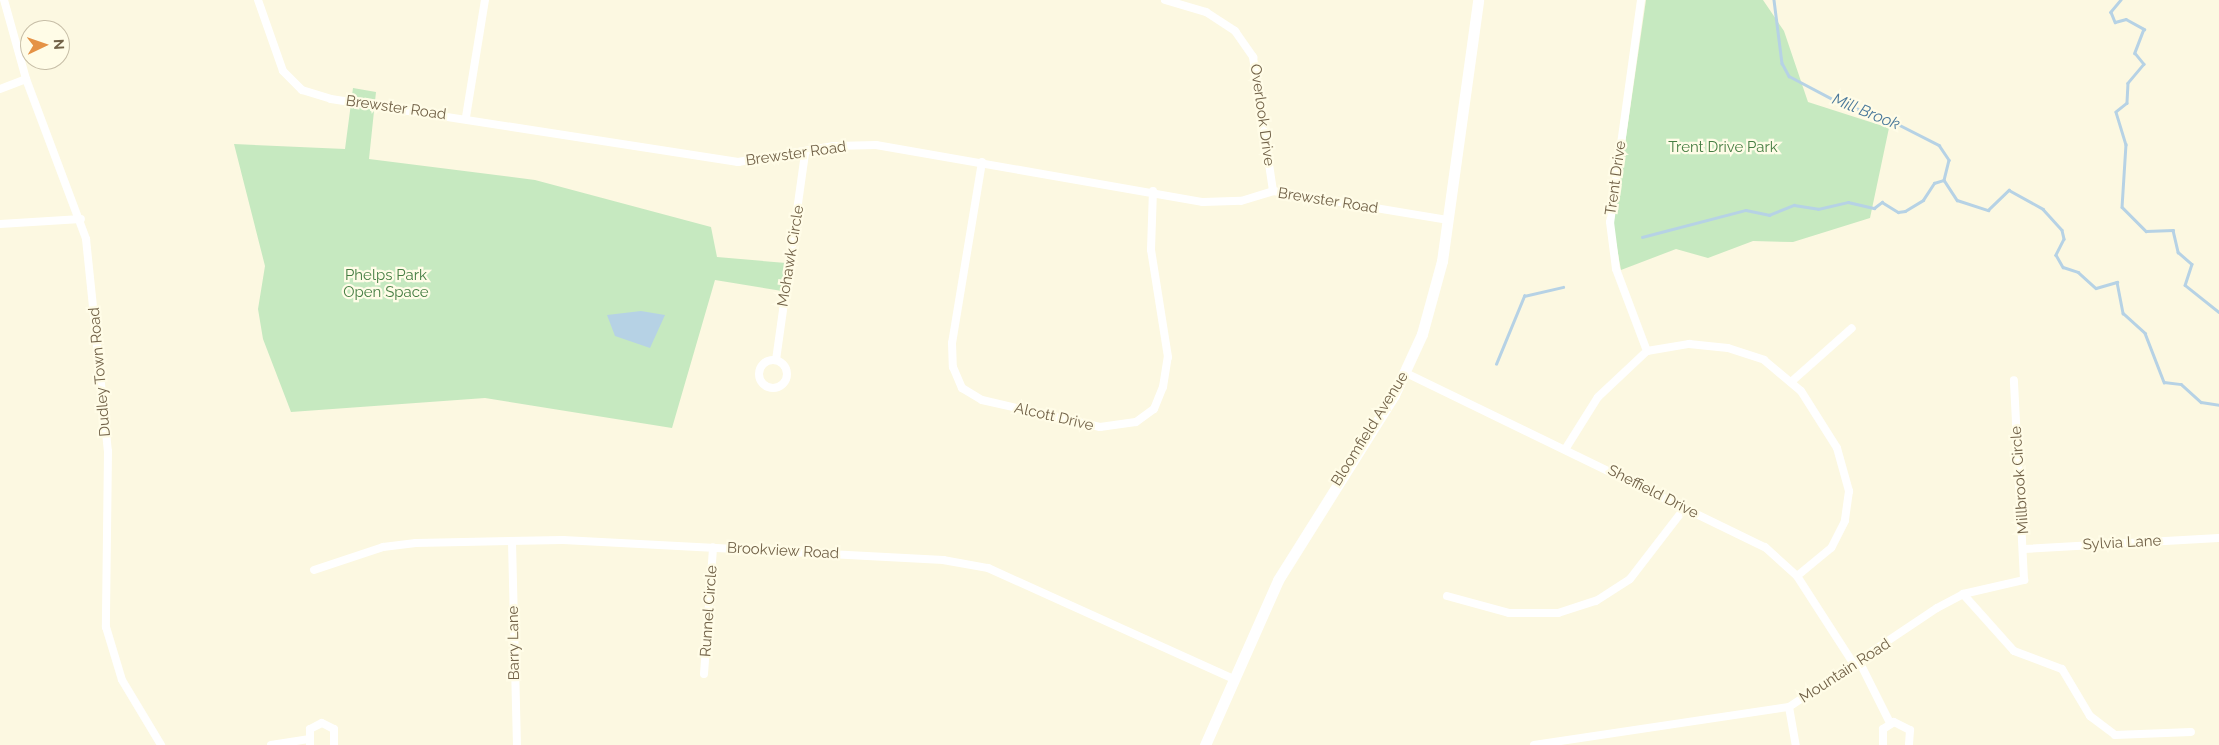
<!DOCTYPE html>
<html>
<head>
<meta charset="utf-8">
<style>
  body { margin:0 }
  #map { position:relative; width:2219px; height:745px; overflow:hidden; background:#fcf8e1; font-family:Raleway,sans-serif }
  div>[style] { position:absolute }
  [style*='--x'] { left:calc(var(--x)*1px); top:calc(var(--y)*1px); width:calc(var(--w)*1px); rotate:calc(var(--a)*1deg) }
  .green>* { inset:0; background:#c6e9c0 }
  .water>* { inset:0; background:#b6d2e5 }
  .stream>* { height:2.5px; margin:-1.25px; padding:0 1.25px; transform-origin:1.25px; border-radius:1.25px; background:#b6d2e5 }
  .minor>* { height:8px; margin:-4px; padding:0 4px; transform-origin:4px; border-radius:4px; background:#fff }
  .minor>.ring { margin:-4px; padding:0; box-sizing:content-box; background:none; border:8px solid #fff; border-radius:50% }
  .secondary>* { height:11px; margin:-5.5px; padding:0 5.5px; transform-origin:5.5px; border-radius:5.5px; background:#fff }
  span { translate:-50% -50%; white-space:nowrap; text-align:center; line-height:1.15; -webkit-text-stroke:4.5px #fffce7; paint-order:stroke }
  .street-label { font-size:15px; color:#726248 }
  .park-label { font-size:15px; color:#467e43 }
  .water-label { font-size:16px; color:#4b799b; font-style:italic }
  .north { position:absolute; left:20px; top:20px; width:50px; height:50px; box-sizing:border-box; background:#fffce7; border:1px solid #c7bea7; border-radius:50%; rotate:87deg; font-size:14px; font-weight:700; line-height:20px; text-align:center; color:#726248 }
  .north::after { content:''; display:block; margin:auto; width:18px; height:22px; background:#e59246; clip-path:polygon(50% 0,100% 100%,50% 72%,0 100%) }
</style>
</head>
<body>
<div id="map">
  <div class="green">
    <i style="clip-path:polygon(1646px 0,1763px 0,1784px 31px,1808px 102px,1889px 128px,1870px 218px,1793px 242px,1753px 241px,1708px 258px,1676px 249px,1621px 270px,1613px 226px)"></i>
    <i style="clip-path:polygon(353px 88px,376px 92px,369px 159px,535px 180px,711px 227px,717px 257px,786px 263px,782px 291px,715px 280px,672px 428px,485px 398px,291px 412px,263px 339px,258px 309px,265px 266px,234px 144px,345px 149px)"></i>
  </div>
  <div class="water">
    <i style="clip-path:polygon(641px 311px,665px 315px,650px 348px,615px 336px,607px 315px)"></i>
  </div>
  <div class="stream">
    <i style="--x:1774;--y:0;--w:64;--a:82.8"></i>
    <i style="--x:1782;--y:63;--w:15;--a:62"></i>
    <i style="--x:1789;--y:76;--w:58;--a:27.9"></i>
    <i style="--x:1840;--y:103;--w:46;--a:17.7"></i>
    <i style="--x:1884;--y:117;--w:62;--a:27"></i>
    <i style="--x:1939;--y:145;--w:18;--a:56"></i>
    <i style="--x:1949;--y:160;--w:21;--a:104"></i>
    <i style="--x:1944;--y:180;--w:24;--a:57"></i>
    <i style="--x:1957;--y:200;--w:33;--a:18"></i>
    <i style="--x:1988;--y:210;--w:29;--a:-44"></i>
    <i style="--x:2009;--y:190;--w:39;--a:29"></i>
    <i style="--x:2043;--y:209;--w:28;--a:48"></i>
    <i style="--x:2062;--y:230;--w:9;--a:77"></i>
    <i style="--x:2064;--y:239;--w:18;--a:117"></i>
    <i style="--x:2056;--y:255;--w:14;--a:60"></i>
    <i style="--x:2063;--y:267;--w:16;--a:18"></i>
    <i style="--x:2078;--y:272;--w:24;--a:42"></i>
    <i style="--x:2096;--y:288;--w:22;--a:-16"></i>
    <i style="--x:2117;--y:282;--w:32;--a:79"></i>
    <i style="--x:2123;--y:313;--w:30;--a:42"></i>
    <i style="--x:2145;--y:333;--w:53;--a:68.8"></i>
    <i style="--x:2164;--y:382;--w:17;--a:7"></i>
    <i style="--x:2181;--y:384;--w:27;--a:42"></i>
    <i style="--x:2201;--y:402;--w:18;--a:9"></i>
    <i style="--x:2121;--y:0;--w:16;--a:130"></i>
    <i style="--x:2111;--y:12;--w:11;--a:68"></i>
    <i style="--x:2115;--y:22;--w:11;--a:-15"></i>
    <i style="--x:2126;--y:19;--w:21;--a:29"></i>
    <i style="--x:2144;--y:29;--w:26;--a:111"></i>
    <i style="--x:2135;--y:53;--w:14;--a:51"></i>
    <i style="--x:2144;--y:64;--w:25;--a:130"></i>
    <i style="--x:2128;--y:83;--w:20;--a:93"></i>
    <i style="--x:2127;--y:103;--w:14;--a:141"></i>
    <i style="--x:2116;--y:112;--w:34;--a:73"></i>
    <i style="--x:2126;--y:144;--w:63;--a:93.6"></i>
    <i style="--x:2122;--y:207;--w:34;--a:45"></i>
    <i style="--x:2146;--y:231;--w:27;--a:-2"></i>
    <i style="--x:2173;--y:230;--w:23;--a:77"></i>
    <i style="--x:2178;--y:252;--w:18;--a:41"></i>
    <i style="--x:2192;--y:264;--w:22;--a:108"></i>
    <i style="--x:2185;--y:285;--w:43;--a:38.5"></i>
    <i style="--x:1642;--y:237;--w:107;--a:-14.6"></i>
    <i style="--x:1746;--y:210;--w:24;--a:12"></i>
    <i style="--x:1769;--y:215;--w:27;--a:-22"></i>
    <i style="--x:1794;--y:205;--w:24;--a:9"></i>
    <i style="--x:1818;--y:209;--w:31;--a:-13"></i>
    <i style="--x:1848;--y:202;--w:27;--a:13"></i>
    <i style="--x:1874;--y:208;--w:10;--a:-37"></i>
    <i style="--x:1882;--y:202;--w:19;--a:32"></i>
    <i style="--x:1898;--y:212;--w:7;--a:-8"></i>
    <i style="--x:1905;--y:211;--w:21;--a:-31"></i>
    <i style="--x:1923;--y:200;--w:20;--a:-57"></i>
    <i style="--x:1934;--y:183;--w:10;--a:-17"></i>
    <i style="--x:1496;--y:364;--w:74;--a:-67.6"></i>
    <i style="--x:1524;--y:296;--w:40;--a:-13"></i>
  </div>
  <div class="minor">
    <i style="--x:4;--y:0;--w:82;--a:74.4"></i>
    <i style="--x:26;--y:79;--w:171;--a:69.4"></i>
    <i style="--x:86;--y:239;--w:213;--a:84.1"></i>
    <i style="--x:108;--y:451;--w:176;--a:90.7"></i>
    <i style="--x:106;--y:627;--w:55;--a:73.2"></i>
    <i style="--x:122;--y:680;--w:76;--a:59"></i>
    <i style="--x:258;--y:0;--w:75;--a:70.6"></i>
    <i style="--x:283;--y:71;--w:27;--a:45"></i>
    <i style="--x:302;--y:90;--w:30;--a:17"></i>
    <i style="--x:331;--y:99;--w:412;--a:8.8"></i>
    <i style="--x:738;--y:162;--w:97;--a:-9.5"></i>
    <i style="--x:834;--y:146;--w:42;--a:-1.4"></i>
    <i style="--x:876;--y:145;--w:332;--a:9.9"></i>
    <i style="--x:1203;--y:202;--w:38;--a:-2"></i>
    <i style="--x:1241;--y:201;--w:34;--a:-17"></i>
    <i style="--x:1273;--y:191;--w:178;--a:9.4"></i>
    <i style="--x:1165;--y:0;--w:43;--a:16.3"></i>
    <i style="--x:1206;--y:12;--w:35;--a:33"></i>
    <i style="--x:1235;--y:31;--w:32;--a:55"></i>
    <i style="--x:1253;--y:57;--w:135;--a:81.5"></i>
    <i style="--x:1641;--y:0;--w:224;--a:97.9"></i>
    <i style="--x:1610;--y:222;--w:47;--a:82.7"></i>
    <i style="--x:1616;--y:269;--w:88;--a:69.3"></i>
    <i style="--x:0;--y:89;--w:28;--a:-21"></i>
    <i style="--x:466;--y:117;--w:119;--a:-80.8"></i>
    <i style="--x:982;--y:162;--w:183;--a:99.4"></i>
    <i style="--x:952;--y:343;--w:24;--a:88"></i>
    <i style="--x:953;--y:367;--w:23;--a:67"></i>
    <i style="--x:962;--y:388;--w:23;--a:31"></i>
    <i style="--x:982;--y:400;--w:121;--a:12.9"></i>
    <i style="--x:1100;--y:427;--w:36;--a:-8"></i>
    <i style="--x:1136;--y:422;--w:22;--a:-36"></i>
    <i style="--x:1154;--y:409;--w:24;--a:-68"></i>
    <i style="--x:1163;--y:387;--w:30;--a:-81"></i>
    <i style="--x:1168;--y:357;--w:108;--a:-99"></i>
    <i style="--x:1151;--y:250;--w:59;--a:-88.1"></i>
    <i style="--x:0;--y:224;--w:81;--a:-3.5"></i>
    <i class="ring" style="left:759px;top:360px;width:20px;height:20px"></i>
    <i style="--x:776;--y:360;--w:209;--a:-82"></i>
    <i style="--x:1406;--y:373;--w:399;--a:25.9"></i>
    <i style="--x:1765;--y:547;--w:43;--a:42.2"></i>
    <i style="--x:1797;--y:576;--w:107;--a:57.2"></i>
    <i style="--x:1791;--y:382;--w:81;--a:-41.5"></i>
    <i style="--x:1566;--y:448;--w:60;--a:-57.9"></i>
    <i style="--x:1598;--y:397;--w:67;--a:-43.2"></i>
    <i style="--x:1647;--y:351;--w:43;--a:-9.5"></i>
    <i style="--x:1689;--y:344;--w:39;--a:6"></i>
    <i style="--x:1728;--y:348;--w:38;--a:18"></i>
    <i style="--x:1764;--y:360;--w:48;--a:40"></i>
    <i style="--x:1801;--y:391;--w:67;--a:57.7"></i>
    <i style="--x:1837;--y:448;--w:45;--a:74.4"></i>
    <i style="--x:1849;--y:491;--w:30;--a:98"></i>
    <i style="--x:1845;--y:521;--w:30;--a:117"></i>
    <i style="--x:1831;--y:548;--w:44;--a:140.5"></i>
    <i style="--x:512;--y:542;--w:203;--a:88.6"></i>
    <i style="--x:2024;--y:549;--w:195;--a:-3.2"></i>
    <i style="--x:314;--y:570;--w:73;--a:-18.4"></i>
    <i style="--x:383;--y:547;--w:33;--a:-7"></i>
    <i style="--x:416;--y:543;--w:147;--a:-1.2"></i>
    <i style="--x:563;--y:540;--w:381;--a:3"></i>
    <i style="--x:943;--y:560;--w:46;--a:10.1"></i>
    <i style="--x:988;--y:568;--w:268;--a:24.3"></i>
    <i style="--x:1963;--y:594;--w:76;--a:48.2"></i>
    <i style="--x:2014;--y:651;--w:51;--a:20.6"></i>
    <i style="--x:2062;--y:669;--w:55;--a:59.2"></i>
    <i style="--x:2090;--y:716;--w:31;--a:37"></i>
    <i style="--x:2115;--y:735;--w:76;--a:-2.3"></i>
    <i style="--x:1447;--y:596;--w:64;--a:15.3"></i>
    <i style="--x:1509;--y:613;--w:49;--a:0"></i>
    <i style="--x:1558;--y:613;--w:40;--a:-18"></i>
    <i style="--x:1596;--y:601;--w:40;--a:-32.9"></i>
    <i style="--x:1630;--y:579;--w:88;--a:-52.4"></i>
    <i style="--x:1860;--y:663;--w:67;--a:63.4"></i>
    <i style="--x:704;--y:674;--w:127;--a:-85.9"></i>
    <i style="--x:1789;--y:707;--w:39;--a:80"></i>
    <i style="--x:271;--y:745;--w:36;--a:-9"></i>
    <i style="--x:310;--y:745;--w:16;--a:-90"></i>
    <i style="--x:310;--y:729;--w:13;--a:-27"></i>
    <i style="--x:322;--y:723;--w:13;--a:27"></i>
    <i style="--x:334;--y:729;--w:16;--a:90"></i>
    <i style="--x:1534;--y:745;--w:258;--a:-8.5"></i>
    <i style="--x:1789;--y:707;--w:178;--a:-33.8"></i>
    <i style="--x:1937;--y:608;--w:30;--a:-28"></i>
    <i style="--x:1963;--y:594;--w:63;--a:-12.9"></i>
    <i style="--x:2024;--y:580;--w:200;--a:-92.9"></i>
    <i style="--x:1883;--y:745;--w:16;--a:-90"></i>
    <i style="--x:1883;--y:729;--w:13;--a:-32"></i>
    <i style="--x:1894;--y:722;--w:18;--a:27"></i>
    <i style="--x:1910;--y:730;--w:15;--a:94"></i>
  </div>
  <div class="secondary">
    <i style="--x:1205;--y:745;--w:180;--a:-66.1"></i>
    <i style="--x:1278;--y:580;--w:218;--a:-57.9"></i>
    <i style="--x:1394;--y:395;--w:67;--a:-65.3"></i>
    <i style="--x:1422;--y:334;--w:76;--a:-74.7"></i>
    <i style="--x:1442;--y:261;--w:263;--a:-82.1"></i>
  </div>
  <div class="street-label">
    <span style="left:396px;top:108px;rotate:8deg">Brewster Road</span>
    <span style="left:1262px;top:115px;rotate:82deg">Overlook Drive</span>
    <span style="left:796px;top:154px;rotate:-8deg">Brewster Road</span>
    <span style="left:1616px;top:178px;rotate:-82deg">Trent Drive</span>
    <span style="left:1328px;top:201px;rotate:9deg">Brewster Road</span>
    <span style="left:791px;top:256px;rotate:-81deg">Mohawk Circle</span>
    <span style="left:100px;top:372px;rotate:-95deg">Dudley Town Road</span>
    <span style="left:1054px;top:417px;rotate:13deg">Alcott Drive</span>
    <span style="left:1370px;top:429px;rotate:-58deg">Bloomfield Avenue</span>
    <span style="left:2020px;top:480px;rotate:-94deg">Millbrook Circle</span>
    <span style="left:1653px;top:492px;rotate:27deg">Sheffield Drive</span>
    <span style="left:2122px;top:543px;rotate:-3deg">Sylvia Lane</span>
    <span style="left:783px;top:551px;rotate:3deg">Brookview Road</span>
    <span style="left:709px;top:611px;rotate:-86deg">Runnel Circle</span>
    <span style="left:514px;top:643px;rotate:-91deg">Barry Lane</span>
    <span style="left:1845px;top:671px;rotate:-33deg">Mountain Road</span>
  </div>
  <div class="park-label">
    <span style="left:1723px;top:148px">Trent Drive Park</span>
    <span style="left:386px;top:284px">Phelps Park<br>Open Space</span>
  </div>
  <div class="water-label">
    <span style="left:1866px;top:112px;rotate:22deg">Mill Brook</span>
  </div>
  <div class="north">N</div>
</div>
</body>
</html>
